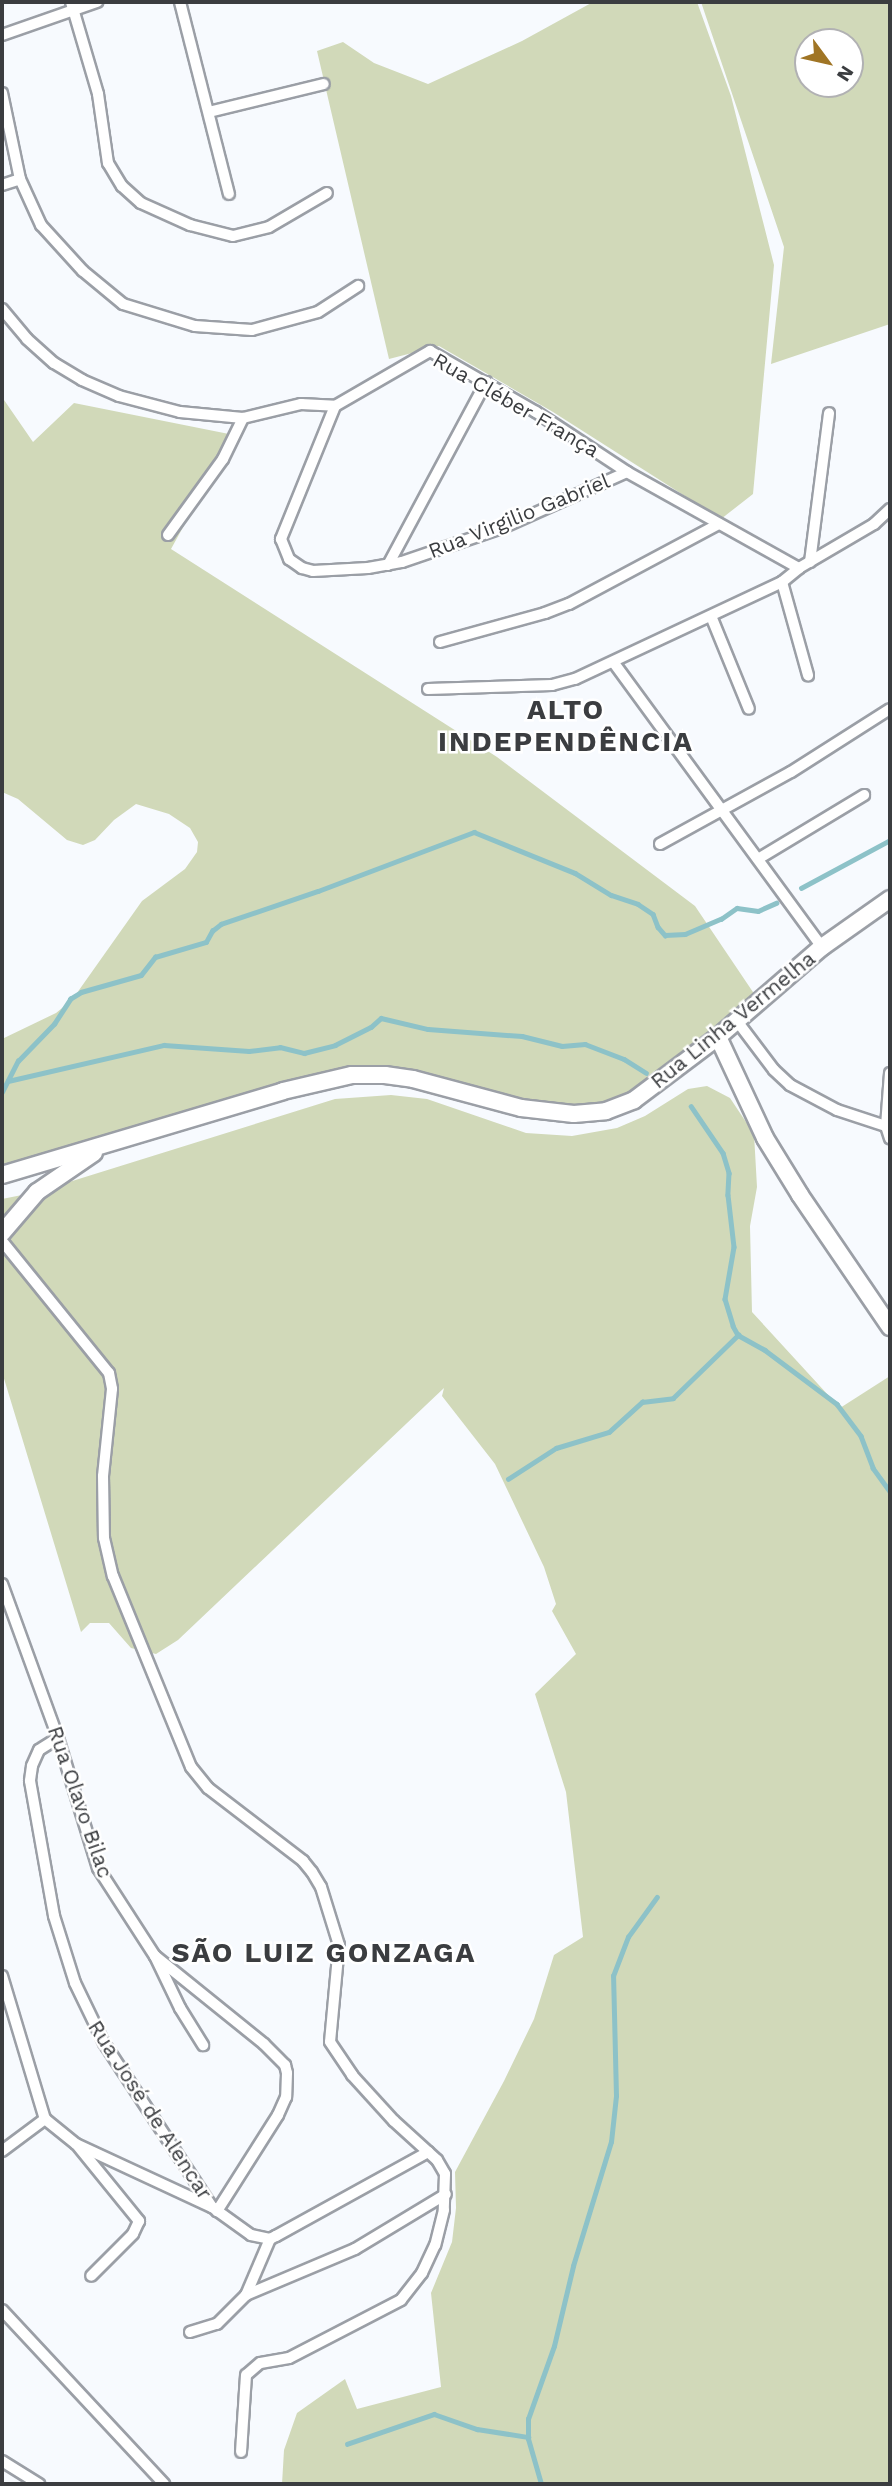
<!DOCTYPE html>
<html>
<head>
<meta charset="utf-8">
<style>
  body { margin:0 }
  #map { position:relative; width:892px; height:2486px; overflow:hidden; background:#f7fafe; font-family:"Work Sans",sans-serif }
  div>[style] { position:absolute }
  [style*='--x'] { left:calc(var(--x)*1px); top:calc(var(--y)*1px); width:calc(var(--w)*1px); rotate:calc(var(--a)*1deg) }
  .green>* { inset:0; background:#d1d9b9 }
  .stream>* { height:4.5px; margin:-2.25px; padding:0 2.25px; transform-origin:2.25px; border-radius:2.25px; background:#8dc2c8 }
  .roads { filter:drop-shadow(2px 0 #9b9fa6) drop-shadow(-2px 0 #9b9fa6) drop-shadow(0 2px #9b9fa6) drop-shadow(0 -2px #9b9fa6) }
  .street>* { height:10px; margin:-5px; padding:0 5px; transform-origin:5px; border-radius:5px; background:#fff }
  .secondary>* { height:16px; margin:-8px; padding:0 8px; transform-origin:8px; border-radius:8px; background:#fff }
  span { translate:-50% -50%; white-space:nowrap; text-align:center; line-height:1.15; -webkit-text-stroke:5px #fff; paint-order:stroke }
  .street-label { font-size:21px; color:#3b3d40 }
  .district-label { font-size:28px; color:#3b3d40; font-weight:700; letter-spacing:2px }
  .frame { position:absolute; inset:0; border:4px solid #3b3d40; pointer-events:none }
  .north { position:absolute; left:794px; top:28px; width:70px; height:70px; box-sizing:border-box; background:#fff; border:2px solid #b1b1b3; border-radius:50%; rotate:123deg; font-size:19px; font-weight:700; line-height:28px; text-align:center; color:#3b3d40 }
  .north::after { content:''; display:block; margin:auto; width:24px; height:32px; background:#a07525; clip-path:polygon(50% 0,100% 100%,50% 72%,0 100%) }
</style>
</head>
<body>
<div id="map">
  <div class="green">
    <i style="clip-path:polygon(593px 2px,697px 2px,731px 96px,774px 265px,753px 494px,721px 519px,553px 412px,439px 346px,389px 359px,317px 51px,343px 42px,374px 63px,428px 84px,522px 41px)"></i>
    <i style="clip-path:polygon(evenodd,701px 2px,890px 2px,890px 324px,771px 364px,784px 247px,701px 2px,808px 42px,850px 42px,850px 84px,808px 84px,808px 42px)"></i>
    <i style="clip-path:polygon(2px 397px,33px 442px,74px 403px,234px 435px,171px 549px,497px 757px,695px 906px,759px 1001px,657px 1081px,605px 1107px,518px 1106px,433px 1076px,373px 1071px,2px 1175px,2px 1039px,56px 1013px,72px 1000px,142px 901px,185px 869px,197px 852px,198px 842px,190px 828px,169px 814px,136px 804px,114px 820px,95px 840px,83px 845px,67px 840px,18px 799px,2px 792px)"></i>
    <i style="clip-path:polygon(707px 1086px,730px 1098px,754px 1134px,757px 1187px,750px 1226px,752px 1312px,840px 1408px,890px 1376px,890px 2484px,282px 2484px,284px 2450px,297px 2413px,345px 2379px,357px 2409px,441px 2387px,431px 2293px,452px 2242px,456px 2208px,455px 2172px,504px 2081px,534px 2019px,554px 1955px,583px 1937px,566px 1792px,535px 1694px,576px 1654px,552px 1611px,556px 1604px,544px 1567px,495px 1464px,442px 1396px,444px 1388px,178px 1640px,156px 1654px,131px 1648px,109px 1623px,90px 1623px,81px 1632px,2px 1372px,2px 1199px,37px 1192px,335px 1099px,391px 1095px,427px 1099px,526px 1133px,572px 1136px,617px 1128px,645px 1116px,688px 1089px)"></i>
  </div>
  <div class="stream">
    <i style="--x:801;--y:888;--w:101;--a:-28.3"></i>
    <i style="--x:8;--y:1081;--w:160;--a:-13"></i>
    <i style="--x:164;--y:1045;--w:85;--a:4"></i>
    <i style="--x:249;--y:1051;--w:31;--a:-7"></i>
    <i style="--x:280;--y:1047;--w:25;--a:14"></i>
    <i style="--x:304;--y:1053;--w:32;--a:-14"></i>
    <i style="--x:335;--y:1045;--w:40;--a:-26.6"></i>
    <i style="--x:371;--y:1027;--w:13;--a:-42"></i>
    <i style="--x:381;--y:1018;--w:48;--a:13.2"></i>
    <i style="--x:428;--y:1029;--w:94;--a:4.3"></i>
    <i style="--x:522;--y:1036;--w:41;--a:14"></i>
    <i style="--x:562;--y:1046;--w:23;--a:-5"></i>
    <i style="--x:585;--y:1044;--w:42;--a:21"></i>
    <i style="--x:624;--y:1059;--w:26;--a:32"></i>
    <i style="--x:2;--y:1092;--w:35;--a:-63"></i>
    <i style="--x:18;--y:1061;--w:52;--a:-45.8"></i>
    <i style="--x:54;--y:1024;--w:30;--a:-57"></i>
    <i style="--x:70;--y:999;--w:13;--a:-32"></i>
    <i style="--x:81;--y:992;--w:62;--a:-15.8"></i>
    <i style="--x:141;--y:975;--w:23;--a:-52"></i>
    <i style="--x:155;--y:957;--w:53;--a:-16.4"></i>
    <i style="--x:206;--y:942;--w:13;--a:-61"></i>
    <i style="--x:212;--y:931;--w:11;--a:-38"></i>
    <i style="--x:221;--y:924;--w:102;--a:-18.8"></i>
    <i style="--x:318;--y:891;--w:167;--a:-20.7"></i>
    <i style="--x:474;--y:832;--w:109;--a:22.1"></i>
    <i style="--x:575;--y:873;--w:42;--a:31.4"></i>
    <i style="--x:611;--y:895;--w:28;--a:18"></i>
    <i style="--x:638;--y:904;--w:18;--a:34"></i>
    <i style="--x:653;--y:914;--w:14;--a:69"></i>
    <i style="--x:658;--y:927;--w:11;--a:49"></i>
    <i style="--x:665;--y:935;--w:20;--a:-3"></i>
    <i style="--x:685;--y:934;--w:39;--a:-23"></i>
    <i style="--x:721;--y:919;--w:19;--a:-35"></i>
    <i style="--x:737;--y:908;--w:21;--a:8"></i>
    <i style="--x:758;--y:911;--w:20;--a:-24"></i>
    <i style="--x:691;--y:1106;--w:57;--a:55.8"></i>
    <i style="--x:723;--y:1153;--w:21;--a:73"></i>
    <i style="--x:729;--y:1173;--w:22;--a:93"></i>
    <i style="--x:728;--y:1195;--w:52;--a:83.4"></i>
    <i style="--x:734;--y:1247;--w:53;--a:99.8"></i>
    <i style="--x:725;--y:1299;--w:28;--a:73"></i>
    <i style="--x:733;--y:1326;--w:10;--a:61"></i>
    <i style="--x:738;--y:1335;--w:31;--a:29"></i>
    <i style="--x:765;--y:1350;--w:90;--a:36.9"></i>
    <i style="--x:837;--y:1404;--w:40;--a:53"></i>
    <i style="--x:861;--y:1436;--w:34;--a:69"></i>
    <i style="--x:873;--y:1468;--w:29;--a:54"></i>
    <i style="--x:508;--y:1479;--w:57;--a:-32.9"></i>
    <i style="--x:556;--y:1448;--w:55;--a:-16.8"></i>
    <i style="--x:609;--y:1432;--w:45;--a:-42.3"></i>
    <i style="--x:642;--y:1402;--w:31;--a:-7"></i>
    <i style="--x:673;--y:1398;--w:91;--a:-44.1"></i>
    <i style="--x:347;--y:2444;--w:92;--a:-19"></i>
    <i style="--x:434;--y:2414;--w:46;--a:19.2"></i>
    <i style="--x:477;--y:2429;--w:52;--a:8.9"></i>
    <i style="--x:541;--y:2484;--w:47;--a:-106.1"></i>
    <i style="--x:528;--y:2439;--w:20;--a:-90"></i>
    <i style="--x:528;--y:2419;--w:77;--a:-70.4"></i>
    <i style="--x:554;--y:2346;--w:82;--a:-76.6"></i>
    <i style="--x:573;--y:2266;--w:130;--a:-73"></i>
    <i style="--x:611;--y:2142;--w:46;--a:-83.8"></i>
    <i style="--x:616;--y:2096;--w:120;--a:-91.4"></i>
    <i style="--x:613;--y:1976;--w:42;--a:-69"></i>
    <i style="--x:628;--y:1937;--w:49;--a:-54.1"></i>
  </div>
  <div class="roads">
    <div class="street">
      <i style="--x:71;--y:2;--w:96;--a:73.6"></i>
      <i style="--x:98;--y:94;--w:70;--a:81.8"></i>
      <i style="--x:108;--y:163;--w:27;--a:59"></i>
      <i style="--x:122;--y:186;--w:25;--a:42"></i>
      <i style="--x:141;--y:203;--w:54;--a:24.2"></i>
      <i style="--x:190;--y:225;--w:44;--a:14.3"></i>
      <i style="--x:233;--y:236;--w:37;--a:-14"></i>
      <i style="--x:269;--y:227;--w:67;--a:-30.4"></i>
      <i style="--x:180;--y:2;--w:198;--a:75.7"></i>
      <i style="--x:2;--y:35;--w:101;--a:-19.2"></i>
      <i style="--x:2;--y:93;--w:88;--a:78.2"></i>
      <i style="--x:20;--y:179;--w:51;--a:65.5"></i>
      <i style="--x:41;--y:225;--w:62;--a:47.6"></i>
      <i style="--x:83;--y:271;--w:52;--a:39.5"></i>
      <i style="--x:123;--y:304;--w:75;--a:17"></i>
      <i style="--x:195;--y:326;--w:57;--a:4"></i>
      <i style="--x:252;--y:330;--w:68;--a:-15.3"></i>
      <i style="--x:318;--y:312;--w:48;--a:-33"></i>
      <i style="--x:209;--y:112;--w:118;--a:-13.7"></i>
      <i style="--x:2;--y:185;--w:19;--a:-18"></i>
      <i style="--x:2;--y:309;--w:39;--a:50"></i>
      <i style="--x:27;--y:339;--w:36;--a:42"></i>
      <i style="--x:54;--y:363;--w:33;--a:31"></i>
      <i style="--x:82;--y:380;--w:40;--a:23.4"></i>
      <i style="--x:119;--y:396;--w:63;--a:14.7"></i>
      <i style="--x:180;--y:412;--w:63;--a:5.4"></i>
      <i style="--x:243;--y:418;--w:60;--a:-13.6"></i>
      <i style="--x:301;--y:404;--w:34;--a:3"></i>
      <i style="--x:335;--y:406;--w:110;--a:-30.1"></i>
      <i style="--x:430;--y:351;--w:122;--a:29.9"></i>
      <i style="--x:536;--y:412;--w:109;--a:33.4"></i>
      <i style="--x:627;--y:472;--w:197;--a:29.2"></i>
      <i style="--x:335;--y:406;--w:144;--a:112.1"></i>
      <i style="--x:281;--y:539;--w:22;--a:68"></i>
      <i style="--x:289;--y:559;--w:16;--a:35"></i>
      <i style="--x:302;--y:568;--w:11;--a:15"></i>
      <i style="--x:313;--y:571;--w:55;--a:-3.1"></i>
      <i style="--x:368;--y:568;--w:35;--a:-10"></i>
      <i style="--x:402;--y:562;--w:106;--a:-18.8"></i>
      <i style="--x:502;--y:528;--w:137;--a:-24.1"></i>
      <i style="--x:168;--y:535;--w:94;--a:-54.1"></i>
      <i style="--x:223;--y:459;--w:46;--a:-64"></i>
      <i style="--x:810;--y:562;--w:150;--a:-82.7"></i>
      <i style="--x:388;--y:565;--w:208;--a:-61.8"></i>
      <i style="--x:782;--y:582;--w:97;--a:74.4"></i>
      <i style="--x:711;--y:616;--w:100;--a:67.8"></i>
      <i style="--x:440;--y:642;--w:109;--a:-15.4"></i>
      <i style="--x:545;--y:613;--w:26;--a:-21"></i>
      <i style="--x:569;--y:604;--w:170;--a:-28.1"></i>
      <i style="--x:614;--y:663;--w:352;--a:53.8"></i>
      <i style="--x:428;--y:689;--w:124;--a:-1.8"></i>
      <i style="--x:552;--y:685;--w:24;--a:-15"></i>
      <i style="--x:575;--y:679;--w:229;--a:-25.1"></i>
      <i style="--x:782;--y:582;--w:22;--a:-39"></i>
      <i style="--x:799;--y:568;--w:87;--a:-30.4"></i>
      <i style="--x:874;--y:524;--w:22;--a:-43"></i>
      <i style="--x:660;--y:844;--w:149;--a:-28.8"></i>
      <i style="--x:791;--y:772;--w:117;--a:-32.5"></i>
      <i style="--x:758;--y:859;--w:124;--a:-31.1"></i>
      <i style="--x:737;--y:1021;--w:61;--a:52.9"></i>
      <i style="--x:774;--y:1070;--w:22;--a:43"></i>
      <i style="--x:790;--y:1085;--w:53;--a:28"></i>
      <i style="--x:837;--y:1110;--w:52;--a:18.1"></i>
      <i style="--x:890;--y:1073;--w:53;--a:94.3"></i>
      <i style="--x:886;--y:1126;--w:13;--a:72"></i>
      <i style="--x:2;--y:1241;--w:170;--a:51"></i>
      <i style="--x:109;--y:1373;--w:16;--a:79"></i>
      <i style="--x:112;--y:1389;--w:87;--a:95.9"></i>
      <i style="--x:103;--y:1476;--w:62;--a:89.1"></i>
      <i style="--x:104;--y:1538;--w:39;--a:77"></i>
      <i style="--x:113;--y:1576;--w:206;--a:67.8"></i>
      <i style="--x:191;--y:1767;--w:27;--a:51"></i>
      <i style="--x:208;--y:1788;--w:120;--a:37.5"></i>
      <i style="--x:303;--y:1861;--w:14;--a:51"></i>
      <i style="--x:312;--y:1872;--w:17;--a:59"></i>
      <i style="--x:321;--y:1887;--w:61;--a:72.8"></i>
      <i style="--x:339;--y:1945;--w:97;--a:95.3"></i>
      <i style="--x:330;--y:2042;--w:40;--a:56"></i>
      <i style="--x:352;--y:2075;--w:62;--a:47.6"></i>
      <i style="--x:394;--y:2121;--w:58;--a:42.2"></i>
      <i style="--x:437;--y:2160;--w:16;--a:60"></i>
      <i style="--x:445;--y:2174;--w:36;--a:92"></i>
      <i style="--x:444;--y:2210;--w:36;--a:104"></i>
      <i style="--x:435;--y:2245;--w:31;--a:115"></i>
      <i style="--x:422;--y:2273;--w:34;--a:128"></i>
      <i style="--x:401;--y:2300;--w:126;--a:152.6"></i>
      <i style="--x:289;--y:2358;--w:29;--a:170"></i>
      <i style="--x:260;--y:2363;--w:18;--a:139"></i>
      <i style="--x:246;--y:2375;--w:77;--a:93.7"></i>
      <i style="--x:2;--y:1584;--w:164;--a:70"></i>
      <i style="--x:58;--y:1738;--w:136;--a:72.9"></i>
      <i style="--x:98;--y:1868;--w:105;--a:57.1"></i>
      <i style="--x:155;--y:1956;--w:58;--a:64.3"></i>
      <i style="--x:180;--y:2008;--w:44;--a:58.1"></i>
      <i style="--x:58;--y:1738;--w:22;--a:148"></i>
      <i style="--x:39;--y:1750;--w:17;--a:114"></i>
      <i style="--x:32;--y:1766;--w:15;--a:98"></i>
      <i style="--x:30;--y:1781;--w:137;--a:79.9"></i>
      <i style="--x:54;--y:1916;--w:70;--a:72.6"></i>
      <i style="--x:75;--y:1983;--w:67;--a:64.2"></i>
      <i style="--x:104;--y:2043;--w:196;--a:56.6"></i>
      <i style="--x:155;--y:1956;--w:140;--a:38.9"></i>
      <i style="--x:264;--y:2044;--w:30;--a:45"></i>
      <i style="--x:285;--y:2065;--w:8;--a:76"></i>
      <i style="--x:287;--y:2073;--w:24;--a:92"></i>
      <i style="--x:286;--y:2097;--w:20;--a:114"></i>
      <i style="--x:278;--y:2115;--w:114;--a:122.4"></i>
      <i style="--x:2;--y:1976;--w:149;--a:73.3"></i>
      <i style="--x:45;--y:2119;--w:40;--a:39"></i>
      <i style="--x:76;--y:2144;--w:150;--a:24.9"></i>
      <i style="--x:212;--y:2207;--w:48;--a:35.7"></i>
      <i style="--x:251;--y:2235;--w:19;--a:12"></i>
      <i style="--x:270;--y:2239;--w:7;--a:-27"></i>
      <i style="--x:276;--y:2236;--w:174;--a:-28.9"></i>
      <i style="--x:78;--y:2146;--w:97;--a:50.9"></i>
      <i style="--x:139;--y:2221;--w:14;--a:115"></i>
      <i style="--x:133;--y:2234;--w:59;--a:135"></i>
      <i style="--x:2;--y:2151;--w:54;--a:-36.7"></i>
      <i style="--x:246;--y:2295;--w:118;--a:-22.9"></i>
      <i style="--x:355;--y:2249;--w:106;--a:-31.1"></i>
      <i style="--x:2;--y:2310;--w:238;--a:47"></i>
      <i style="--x:190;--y:2332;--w:28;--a:-17"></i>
      <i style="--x:217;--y:2324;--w:41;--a:-45"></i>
      <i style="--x:246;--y:2295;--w:61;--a:-66.8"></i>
      <i style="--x:2;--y:2461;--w:44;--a:31.9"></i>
    </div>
    <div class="secondary">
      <i style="--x:718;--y:1037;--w:111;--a:65"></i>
      <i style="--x:765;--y:1138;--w:67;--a:58.4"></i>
      <i style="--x:800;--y:1195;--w:160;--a:55.7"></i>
      <i style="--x:2;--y:1175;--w:293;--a:-16.6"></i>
      <i style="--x:283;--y:1091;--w:71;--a:-13.1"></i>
      <i style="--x:352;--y:1075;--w:33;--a:0"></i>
      <i style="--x:385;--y:1075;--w:28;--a:8"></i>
      <i style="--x:413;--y:1079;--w:112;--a:15"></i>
      <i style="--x:521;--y:1108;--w:53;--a:6.5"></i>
      <i style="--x:574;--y:1114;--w:32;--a:-5"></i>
      <i style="--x:606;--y:1111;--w:30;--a:-21"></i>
      <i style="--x:634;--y:1100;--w:105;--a:-36.9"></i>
      <i style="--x:718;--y:1037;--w:138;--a:-40.9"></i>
      <i style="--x:822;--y:947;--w:83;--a:-35.2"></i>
      <i style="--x:2;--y:1233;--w:54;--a:-49.5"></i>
      <i style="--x:37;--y:1192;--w:69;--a:-34.4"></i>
    </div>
  </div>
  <div class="street-label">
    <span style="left:516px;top:405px;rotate:30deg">Rua Cléber França</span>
    <span style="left:519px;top:516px;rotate:-22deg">Rua Virgilio Gabriel</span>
    <span style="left:733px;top:1020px;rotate:-39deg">Rua Linha Vermelha</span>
    <span style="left:80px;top:1802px;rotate:71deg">Rua Olavo Bilac</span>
    <span style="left:150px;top:2110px;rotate:57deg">Rua José de Alencar</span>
  </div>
  <div class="district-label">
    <span style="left:566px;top:726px">ALTO<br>INDEPENDÊNCIA</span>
    <span style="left:324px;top:1953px">SÃO LUIZ GONZAGA</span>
  </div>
  <div class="frame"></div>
  <div class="north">N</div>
</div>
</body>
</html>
